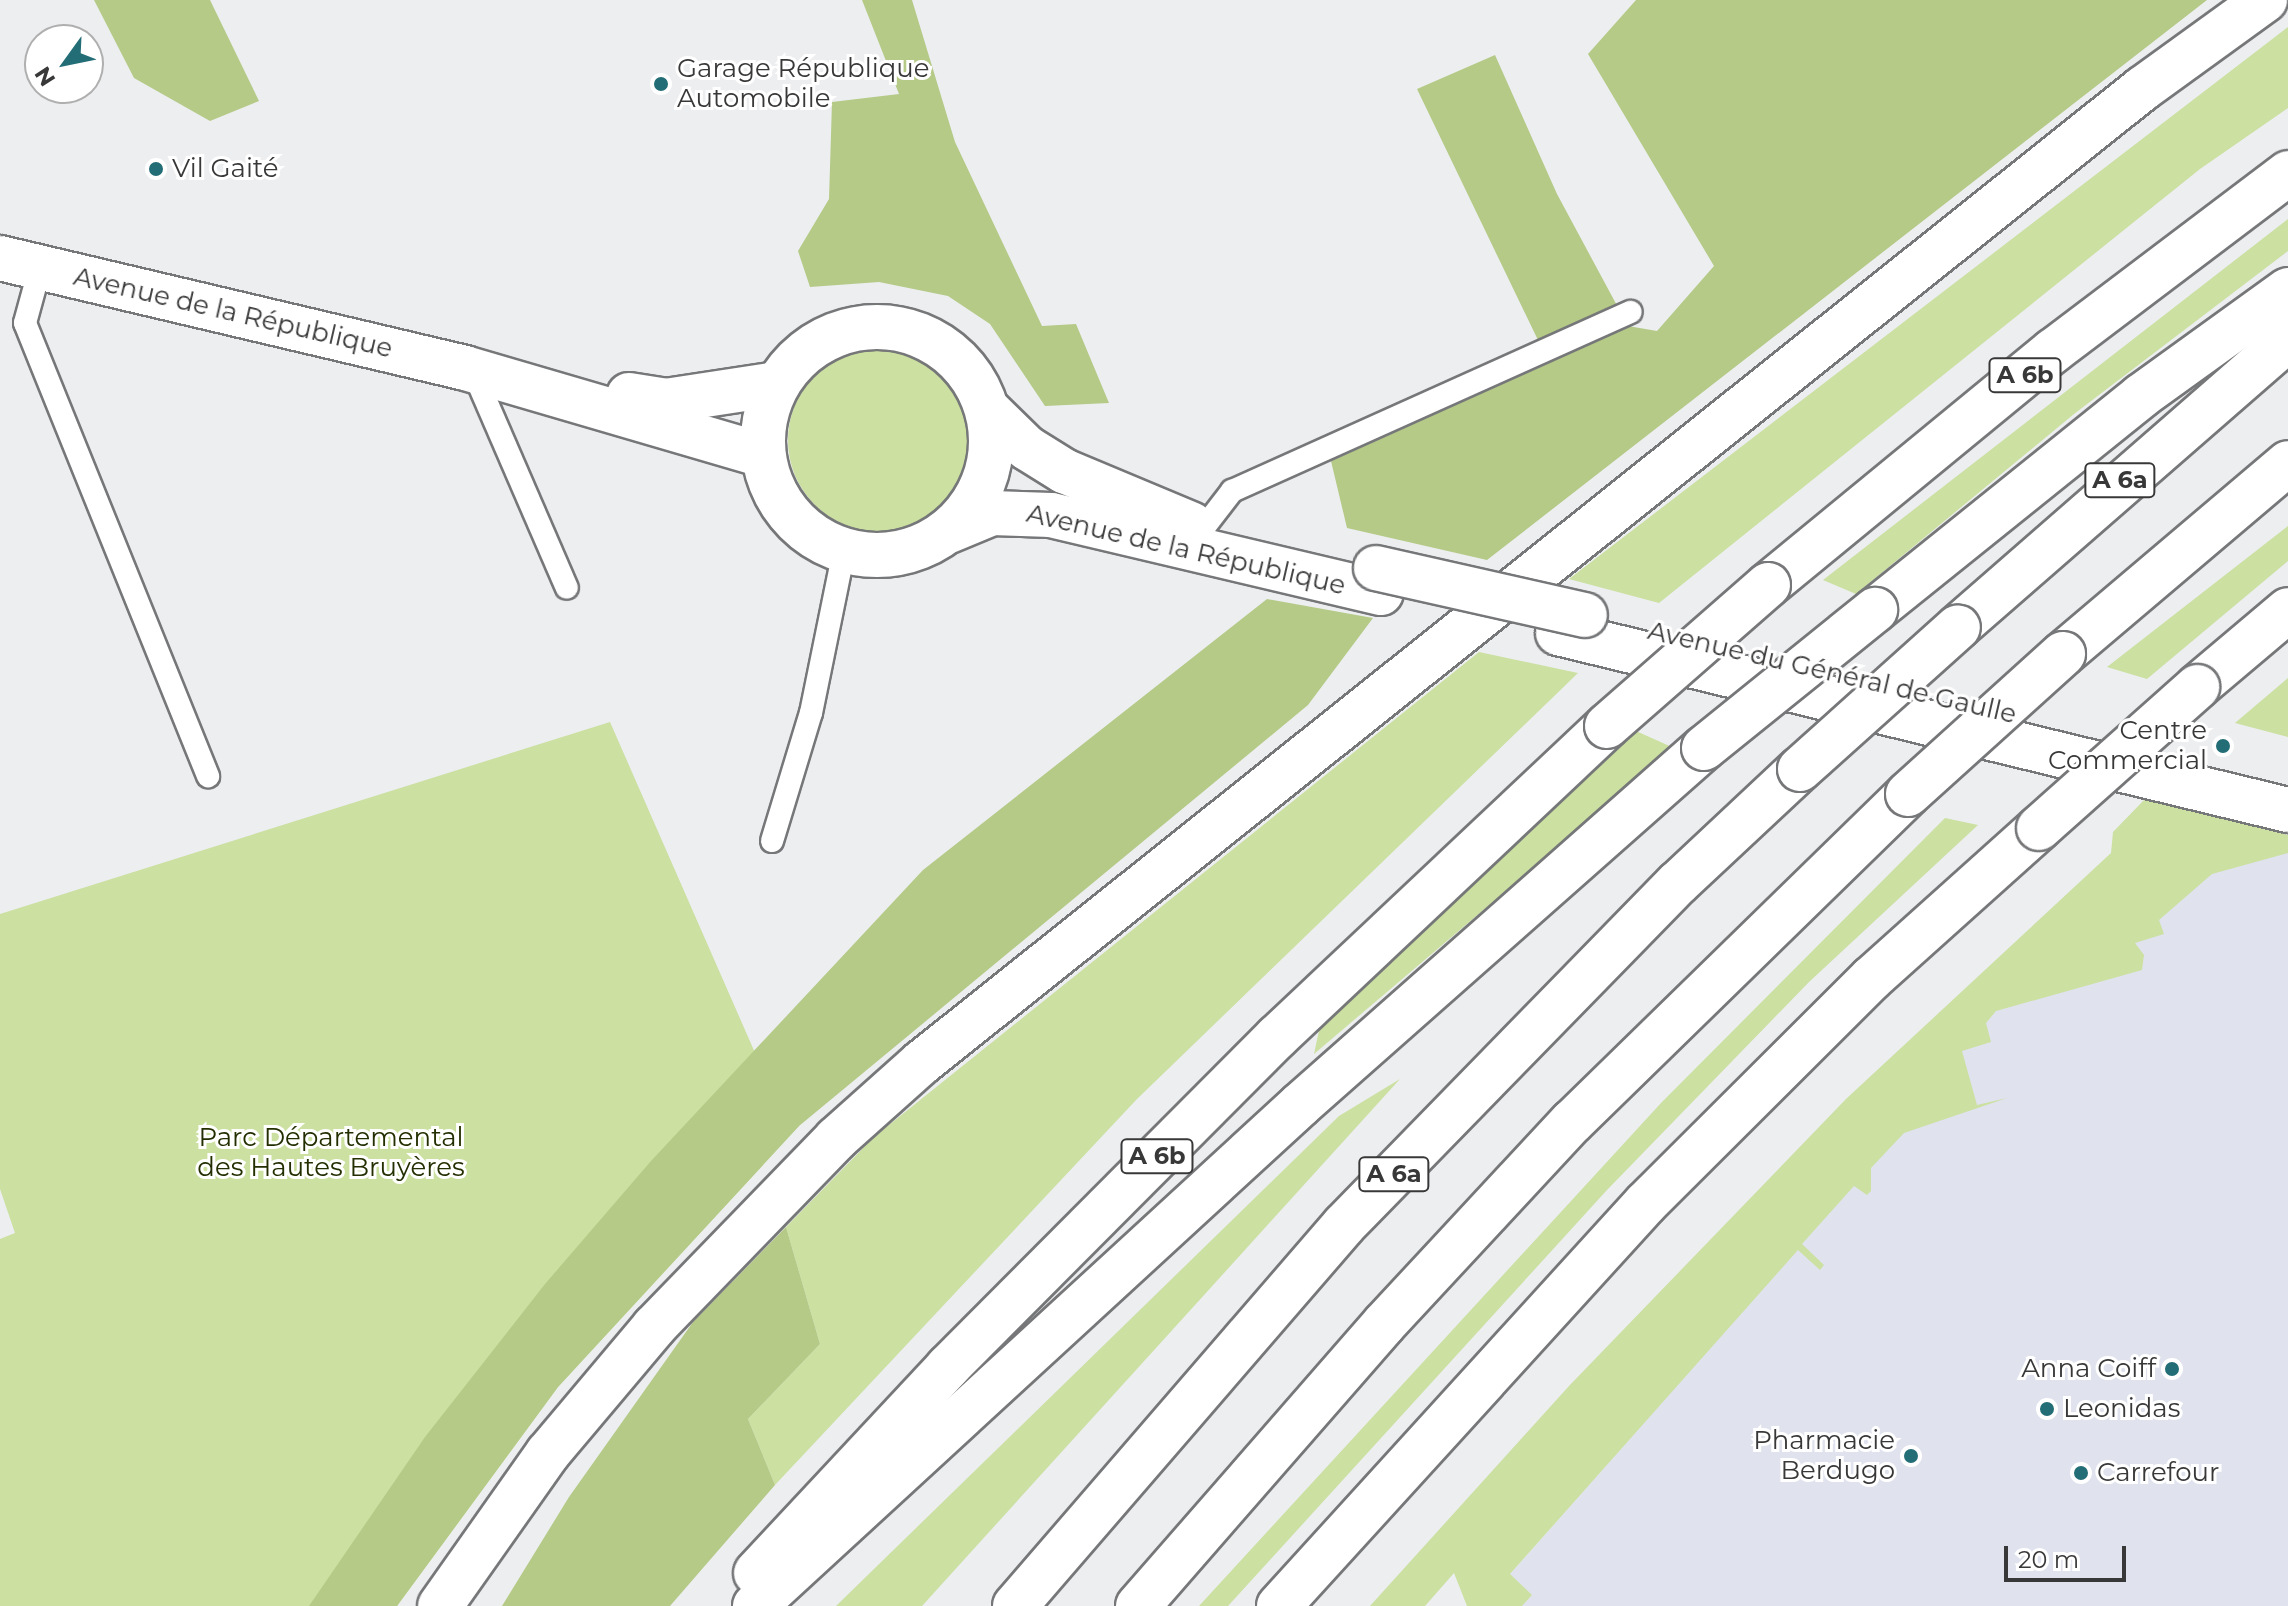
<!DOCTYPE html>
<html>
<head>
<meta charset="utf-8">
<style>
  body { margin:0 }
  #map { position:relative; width:2288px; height:1606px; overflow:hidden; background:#edeef0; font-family:Montserrat,sans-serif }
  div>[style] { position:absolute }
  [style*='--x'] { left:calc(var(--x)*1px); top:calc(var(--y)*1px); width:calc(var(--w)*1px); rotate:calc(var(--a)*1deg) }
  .built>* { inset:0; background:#e0e3ed }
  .green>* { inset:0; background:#cbe0a1 }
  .round { border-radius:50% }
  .forest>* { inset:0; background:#b4ca86 }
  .roads { filter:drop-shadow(2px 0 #767779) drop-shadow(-2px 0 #767779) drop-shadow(0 2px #767779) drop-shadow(0 -2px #767779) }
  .service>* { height:22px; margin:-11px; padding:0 11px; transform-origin:11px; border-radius:11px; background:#fff }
  .secondary>* { height:44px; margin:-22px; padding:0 22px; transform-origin:22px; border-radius:22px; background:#fff }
  .secondary>.ring { margin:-22px; padding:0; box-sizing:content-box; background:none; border:44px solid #fff; border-radius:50% }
  .motorway>* { height:44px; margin:-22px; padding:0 22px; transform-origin:22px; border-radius:22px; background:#fff }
  .bridges { filter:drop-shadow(2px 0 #767779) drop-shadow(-2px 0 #767779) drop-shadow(0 2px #767779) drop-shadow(0 -2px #767779) }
  .secondary-bridge>* { height:44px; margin:-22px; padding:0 22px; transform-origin:22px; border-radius:22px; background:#fff }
  .motorway-bridge>* { height:44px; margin:-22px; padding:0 22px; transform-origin:22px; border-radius:22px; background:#fff }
  .dots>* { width:22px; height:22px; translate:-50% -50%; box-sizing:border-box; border:4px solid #fff; border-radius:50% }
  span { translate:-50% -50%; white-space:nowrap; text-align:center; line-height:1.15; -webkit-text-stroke:6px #fff; paint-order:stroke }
  .shield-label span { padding:2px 6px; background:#fff; border:2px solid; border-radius:6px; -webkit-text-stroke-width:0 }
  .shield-label { font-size:24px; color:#383839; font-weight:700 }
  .poi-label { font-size:26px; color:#383839 }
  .left { translate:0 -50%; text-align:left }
  .right { translate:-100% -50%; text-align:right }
  .street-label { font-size:26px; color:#383839 }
  .park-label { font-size:26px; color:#232f00 }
  .north { position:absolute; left:24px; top:24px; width:80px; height:80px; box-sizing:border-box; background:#fff; border:2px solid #afafb0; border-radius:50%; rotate:237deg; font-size:22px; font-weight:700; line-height:32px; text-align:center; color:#383839 }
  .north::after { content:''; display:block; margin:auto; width:28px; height:36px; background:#236d76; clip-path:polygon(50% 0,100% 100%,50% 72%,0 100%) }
  .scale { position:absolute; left:2004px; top:1546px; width:122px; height:36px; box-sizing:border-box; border:4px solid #383839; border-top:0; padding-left:10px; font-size:24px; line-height:28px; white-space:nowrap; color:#383839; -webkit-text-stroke:6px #fff; paint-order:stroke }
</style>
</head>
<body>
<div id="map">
  <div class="built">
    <i style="clip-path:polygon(2258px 828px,2288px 836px,2288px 1606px,1493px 1606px,1490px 1597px,1854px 1185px,1947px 1060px,1995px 1007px)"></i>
  </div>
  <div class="green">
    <i style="clip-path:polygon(2288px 27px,2288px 108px,2200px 169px,1659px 603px,1569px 579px)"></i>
    <i style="clip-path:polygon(2288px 219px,2288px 251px,2074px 414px,1856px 594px,1823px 580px)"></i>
    <i class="round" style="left:788px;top:348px;width:184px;height:184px"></i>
    <i style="clip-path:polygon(2288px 526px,2288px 561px,2147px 679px,2107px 667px)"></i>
    <i style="clip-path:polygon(1479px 652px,1578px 673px,1137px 1099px,775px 1485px,748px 1419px,820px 1344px,786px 1227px,874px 1137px)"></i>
    <i style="clip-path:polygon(2288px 678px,2288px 737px,2235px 723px)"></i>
    <i style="clip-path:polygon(610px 722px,756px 1055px,799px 1126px,558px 1387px,397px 1606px,0 1606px,0 1239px,15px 1233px,0 1189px,0 914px)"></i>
    <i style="clip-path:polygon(1636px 731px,1674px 748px,1314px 1054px,1320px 1026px)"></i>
    <i style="clip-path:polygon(2145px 799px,2288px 835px,2288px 853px,2212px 874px,2159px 920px,2164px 934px,2135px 943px,2144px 955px,2142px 970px,1996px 1011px,1986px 1023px,1991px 1042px,1962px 1051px,1977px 1105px,2007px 1098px,1904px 1133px,1871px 1168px,1871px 1191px,1867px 1195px,1854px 1186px,1802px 1244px,1824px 1265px,1820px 1270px,1798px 1250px,1510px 1574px,1532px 1595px,1522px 1606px,1467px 1606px,1454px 1573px,1425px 1606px,1370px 1606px,1569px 1386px,1846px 1099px,2111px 853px,2113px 832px)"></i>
    <i style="clip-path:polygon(1945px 818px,1978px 825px,1809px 982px,1607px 1190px,1228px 1606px,1199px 1606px,1661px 1103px)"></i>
    <i style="clip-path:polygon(1400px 1079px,922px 1606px,836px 1606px,1339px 1116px)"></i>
  </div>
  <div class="forest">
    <i style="clip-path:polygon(94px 0,210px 0,259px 101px,210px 121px,134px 78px)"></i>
    <i style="clip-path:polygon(862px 0,912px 0,955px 142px,1042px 326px,1076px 324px,1109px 403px,1045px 406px,990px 324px,948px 296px,879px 282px,810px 287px,798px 251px,829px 199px,832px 102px,899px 94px)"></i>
    <i style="clip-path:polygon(1636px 0,2207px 0,1487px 560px,1347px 528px,1331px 461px,1549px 363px,1417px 89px,1495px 55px,1557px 194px,1628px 326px,1657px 331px,1714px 266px,1588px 54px)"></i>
    <i style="clip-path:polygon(1267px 599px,1373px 618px,1308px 705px,799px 1126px,558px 1387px,397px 1606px,309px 1606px,425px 1437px,545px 1284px,651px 1161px,923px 870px)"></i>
    <i style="clip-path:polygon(786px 1227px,820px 1344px,748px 1419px,775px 1485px,670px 1606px,502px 1606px,569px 1497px,693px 1322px)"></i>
  </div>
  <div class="roads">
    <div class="service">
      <i style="--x:40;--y:268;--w:57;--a:105.3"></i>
      <i style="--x:25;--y:323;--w:489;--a:68"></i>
      <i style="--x:473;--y:371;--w:236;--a:66.6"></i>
      <i style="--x:1195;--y:539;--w:61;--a:-52.4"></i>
      <i style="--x:1232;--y:491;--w:437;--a:-24.2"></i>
      <i style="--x:772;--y:841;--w:134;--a:-73.1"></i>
      <i style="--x:811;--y:713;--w:165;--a:-78.5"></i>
    </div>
    <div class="secondary">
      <i style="--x:0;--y:258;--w:478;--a:13.3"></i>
      <i style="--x:465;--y:368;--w:310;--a:16.3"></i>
      <i class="ring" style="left:763px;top:327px;width:184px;height:184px"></i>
      <i style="--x:629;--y:395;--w:37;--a:9"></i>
      <i style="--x:666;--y:401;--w:112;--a:-8.7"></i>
      <i style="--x:988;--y:410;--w:54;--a:44.3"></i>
      <i style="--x:1027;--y:448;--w:44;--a:31.9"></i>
      <i style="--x:1064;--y:471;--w:138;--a:22.7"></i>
      <i style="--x:949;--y:531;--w:47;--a:-22.7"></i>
      <i style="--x:992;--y:513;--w:59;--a:1.9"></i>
      <i style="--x:1051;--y:515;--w:339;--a:13.3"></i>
      <i style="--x:1558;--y:633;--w:751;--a:13.63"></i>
    </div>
    <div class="motorway">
      <i style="--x:1768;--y:585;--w:369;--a:-39.4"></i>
      <i style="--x:2053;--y:351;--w:295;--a:-37.1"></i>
      <i style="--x:1875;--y:610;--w:341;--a:-38.8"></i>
      <i style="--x:2141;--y:396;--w:181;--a:-35.8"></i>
      <i style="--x:1958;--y:627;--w:438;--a:-41.1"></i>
      <i style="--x:2063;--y:654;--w:295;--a:-40.3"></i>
      <i style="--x:2197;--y:687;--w:119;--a:-40.2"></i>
      <i style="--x:756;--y:1573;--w:282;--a:-47"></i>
      <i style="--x:948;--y:1367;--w:466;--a:-45.1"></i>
      <i style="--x:1277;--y:1037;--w:453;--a:-43.3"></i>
      <i style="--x:440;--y:1606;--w:187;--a:-54.8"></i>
      <i style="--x:548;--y:1453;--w:165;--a:-49.9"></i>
      <i style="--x:654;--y:1327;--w:262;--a:-45.9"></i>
      <i style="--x:836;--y:1139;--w:114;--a:-41.8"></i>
      <i style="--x:921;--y:1063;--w:1562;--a:-38.58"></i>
      <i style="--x:2142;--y:89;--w:152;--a:-35.9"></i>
      <i style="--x:755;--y:1606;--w:740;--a:-42.59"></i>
      <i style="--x:1300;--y:1105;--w:539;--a:-41.47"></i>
      <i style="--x:1015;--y:1606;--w:503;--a:-49.19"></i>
      <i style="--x:1344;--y:1225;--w:478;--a:-45.7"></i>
      <i style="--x:1678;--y:883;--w:167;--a:-43.1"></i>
      <i style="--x:1138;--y:1606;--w:374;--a:-48.9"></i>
      <i style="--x:1384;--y:1324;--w:276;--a:-47.1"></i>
      <i style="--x:1572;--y:1122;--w:470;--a:-44.3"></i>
      <i style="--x:1279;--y:1606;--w:544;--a:-47.68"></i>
      <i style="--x:1645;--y:1204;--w:320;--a:-44.9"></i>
      <i style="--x:1872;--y:978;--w:224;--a:-41.9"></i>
    </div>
  </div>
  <div class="bridges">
    <div class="secondary-bridge">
      <i style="--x:1376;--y:568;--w:214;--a:12.7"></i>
    </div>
    <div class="motorway-bridge">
      <i style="--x:1607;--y:726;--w:214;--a:-41.2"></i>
      <i style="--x:1704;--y:748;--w:220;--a:-38.9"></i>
      <i style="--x:1800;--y:769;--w:212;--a:-41.9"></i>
      <i style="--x:1908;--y:794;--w:209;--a:-42.1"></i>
      <i style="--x:2039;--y:828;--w:212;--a:-41.7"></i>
    </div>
  </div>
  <div class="dots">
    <i style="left:661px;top:84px;background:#236d76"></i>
    <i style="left:156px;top:169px;background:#236d76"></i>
    <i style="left:2223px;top:746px;background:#236d76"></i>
    <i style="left:2172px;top:1369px;background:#236d76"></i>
    <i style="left:2047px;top:1409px;background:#236d76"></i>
    <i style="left:1911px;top:1456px;background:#236d76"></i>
    <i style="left:2081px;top:1473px;background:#236d76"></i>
  </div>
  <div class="shield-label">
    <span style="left:2025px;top:375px">A 6b</span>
    <span style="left:2120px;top:480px">A 6a</span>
    <span style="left:1157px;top:1156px">A 6b</span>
    <span style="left:1394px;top:1174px">A 6a</span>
  </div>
  <div class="poi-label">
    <span class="left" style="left:677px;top:84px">Garage République<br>Automobile</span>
    <span class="left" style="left:172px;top:169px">Vil Gaité</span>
    <span class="right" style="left:2207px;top:746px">Centre<br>Commercial</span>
    <span class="right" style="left:2156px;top:1369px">Anna Coiff</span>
    <span class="left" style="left:2063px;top:1409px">Leonidas</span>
    <span class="right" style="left:1895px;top:1456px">Pharmacie<br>Berdugo</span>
    <span class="left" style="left:2097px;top:1473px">Carrefour</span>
  </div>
  <div class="street-label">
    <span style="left:233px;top:313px;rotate:13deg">Avenue de la République</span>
    <span style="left:1186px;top:550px;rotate:13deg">Avenue de la République</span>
    <span style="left:1832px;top:673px;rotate:13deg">Avenue du Général de Gaulle</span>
  </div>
  <div class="park-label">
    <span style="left:331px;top:1153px">Parc Départemental<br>des Hautes Bruyères</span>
  </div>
  <div class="north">N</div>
  <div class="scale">20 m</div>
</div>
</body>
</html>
